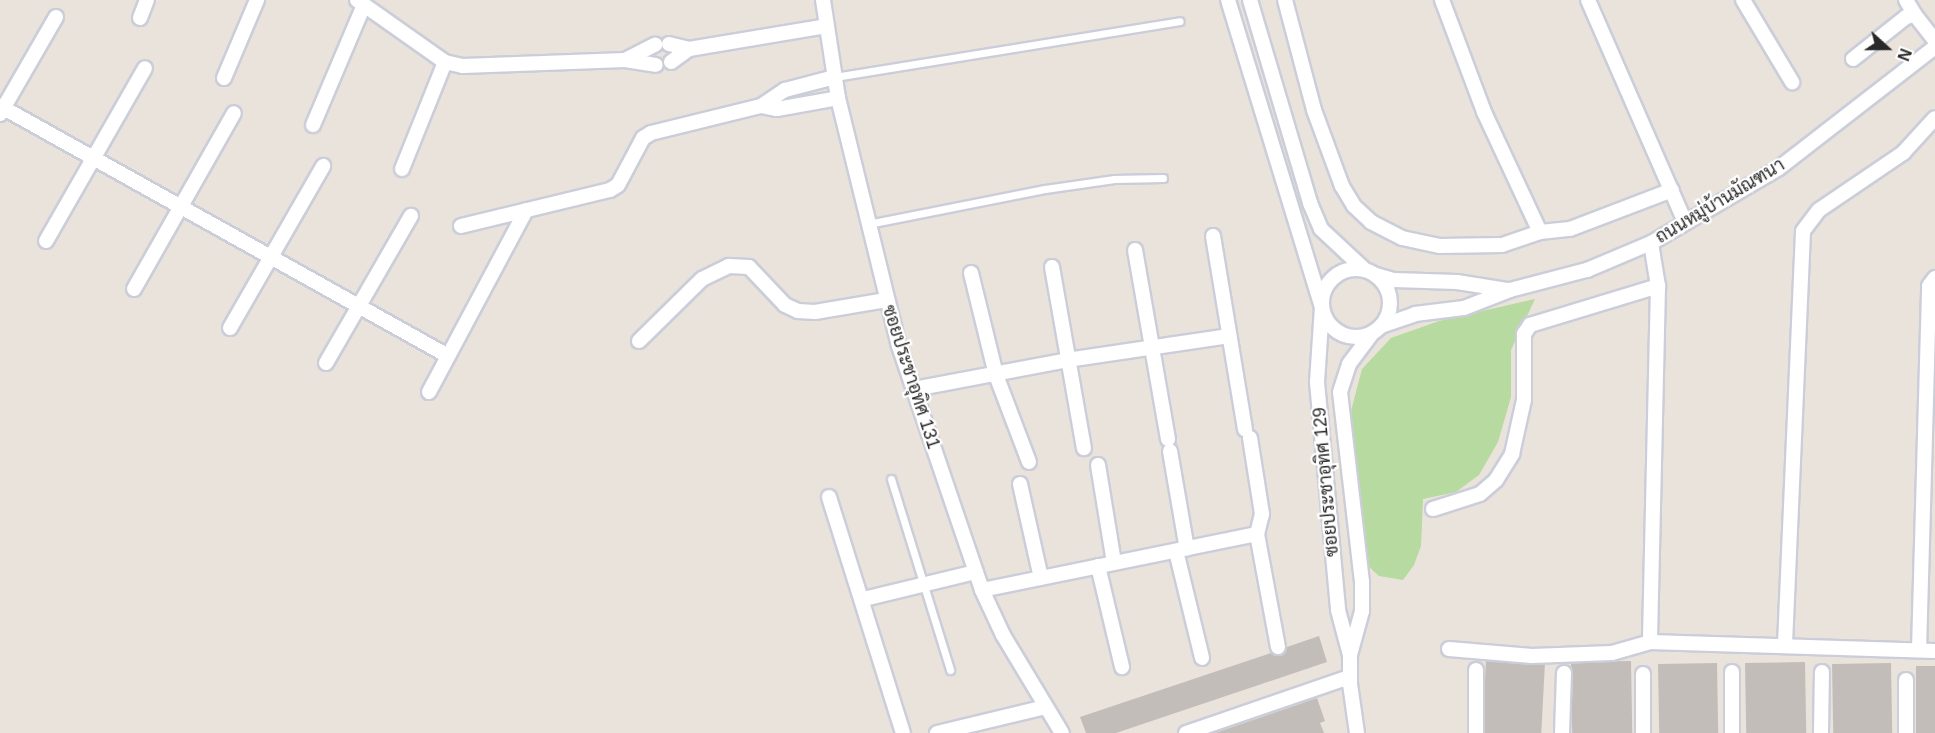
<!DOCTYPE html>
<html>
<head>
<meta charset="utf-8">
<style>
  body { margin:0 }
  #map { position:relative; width:1935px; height:733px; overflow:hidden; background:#eae3dc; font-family:Helvetica,Sarabun,sans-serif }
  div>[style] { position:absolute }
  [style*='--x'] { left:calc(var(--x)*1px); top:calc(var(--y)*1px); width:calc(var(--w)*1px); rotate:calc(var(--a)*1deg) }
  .green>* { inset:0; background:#b6da9f }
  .building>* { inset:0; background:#c2bdb9; transform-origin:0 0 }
  .roads { filter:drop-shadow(2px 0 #cbced9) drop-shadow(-2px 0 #cbced9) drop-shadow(0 2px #cbced9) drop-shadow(0 -2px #cbced9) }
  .lane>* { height:7px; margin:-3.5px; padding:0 3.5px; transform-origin:3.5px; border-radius:3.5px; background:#fff }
  .street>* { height:14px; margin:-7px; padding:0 7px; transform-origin:7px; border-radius:7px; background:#fff }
  .street>.ring { margin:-7px; padding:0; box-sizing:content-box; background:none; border:14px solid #fff; border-radius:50% }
  span { translate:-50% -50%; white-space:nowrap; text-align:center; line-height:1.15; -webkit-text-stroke:4.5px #fff; paint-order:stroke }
  .street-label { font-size:18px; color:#292929 }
  .north { position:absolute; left:1857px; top:18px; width:60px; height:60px; -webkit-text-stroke:4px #fff; paint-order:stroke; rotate:111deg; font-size:16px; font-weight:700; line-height:24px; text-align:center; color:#292929 }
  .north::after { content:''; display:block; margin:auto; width:21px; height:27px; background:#292929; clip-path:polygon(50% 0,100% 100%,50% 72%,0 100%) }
</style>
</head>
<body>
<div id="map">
  <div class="green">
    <i style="clip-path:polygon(1535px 299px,1511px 350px,1511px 397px,1498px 442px,1479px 475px,1456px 492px,1423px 499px,1421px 546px,1414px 565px,1403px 580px,1379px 576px,1365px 563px,1351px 411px,1362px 369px,1391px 338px,1439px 321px)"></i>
  </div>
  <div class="building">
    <i style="clip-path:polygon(1319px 636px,1327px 662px,1116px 733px,1086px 733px,1080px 717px,1271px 653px,1280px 656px,1287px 647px)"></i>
    <i style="left:1486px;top:661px;width:59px;height:72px;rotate:3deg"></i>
    <i style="left:1631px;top:661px;width:72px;height:60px;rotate:89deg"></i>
    <i style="left:1805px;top:662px;width:71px;height:60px;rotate:89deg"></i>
    <i style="left:1717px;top:663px;width:70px;height:59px;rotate:89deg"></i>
    <i style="left:1891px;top:663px;width:70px;height:59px;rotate:89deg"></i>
    <i style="left:1916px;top:666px;width:19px;height:67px"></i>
    <i style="clip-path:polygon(1317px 698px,1325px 721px,1320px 723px,1324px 733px,1215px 733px)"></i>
  </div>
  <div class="roads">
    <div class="lane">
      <i style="--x:835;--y:77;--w:349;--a:-9.2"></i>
      <i style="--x:868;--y:224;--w:180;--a:-11.2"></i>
      <i style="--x:1045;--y:189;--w:70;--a:-8.2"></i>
      <i style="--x:1114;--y:179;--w:49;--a:-1.2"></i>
      <i style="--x:891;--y:479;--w:200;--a:72.8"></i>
    </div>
    <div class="street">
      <i style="--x:357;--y:0;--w:108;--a:35.2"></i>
      <i style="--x:445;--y:62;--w:18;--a:13"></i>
      <i style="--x:463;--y:66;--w:162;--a:-2.1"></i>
      <i style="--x:625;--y:60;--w:31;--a:9"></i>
      <i style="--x:823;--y:0;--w:99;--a:81.3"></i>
      <i style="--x:838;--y:98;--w:255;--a:76.2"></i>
      <i style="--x:899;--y:346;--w:258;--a:71.2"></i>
      <i style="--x:982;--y:590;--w:50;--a:65"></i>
      <i style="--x:1003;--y:635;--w:114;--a:59"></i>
      <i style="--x:1228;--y:0;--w:321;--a:73"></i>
      <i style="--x:1322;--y:307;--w:75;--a:93.8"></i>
      <i style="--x:1317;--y:382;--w:229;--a:84.7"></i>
      <i style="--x:1338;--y:610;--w:47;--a:75.1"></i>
      <i style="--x:1250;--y:0;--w:212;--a:73.5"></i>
      <i style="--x:1310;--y:203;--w:28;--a:67"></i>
      <i style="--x:1321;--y:229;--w:60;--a:43"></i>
      <i style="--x:1285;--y:0;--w:114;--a:75.2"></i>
      <i style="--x:1314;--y:110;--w:81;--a:69.8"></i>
      <i style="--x:1342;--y:186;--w:23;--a:59"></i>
      <i style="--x:1354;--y:206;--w:23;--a:43"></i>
      <i style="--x:1371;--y:222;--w:35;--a:27"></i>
      <i style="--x:1402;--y:238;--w:39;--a:12"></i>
      <i style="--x:1440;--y:246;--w:62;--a:-0.9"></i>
      <i style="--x:1502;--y:245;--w:40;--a:-18.9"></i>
      <i style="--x:1540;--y:232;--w:30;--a:-6"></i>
      <i style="--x:1570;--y:229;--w:109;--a:-20.9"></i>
      <i style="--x:1442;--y:0;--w:120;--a:69.4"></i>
      <i style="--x:1484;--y:112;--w:132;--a:65"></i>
      <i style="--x:1588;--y:0;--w:240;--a:66.4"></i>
      <i style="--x:1743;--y:0;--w:96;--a:59.1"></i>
      <i style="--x:1906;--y:0;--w:17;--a:59"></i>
      <i style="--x:140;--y:18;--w:19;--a:-69"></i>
      <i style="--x:669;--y:44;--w:21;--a:14"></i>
      <i style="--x:689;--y:49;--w:139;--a:-9.5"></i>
      <i style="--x:1853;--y:59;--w:68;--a:-38.4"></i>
      <i style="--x:1906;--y:17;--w:9;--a:-13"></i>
      <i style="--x:1915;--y:15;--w:33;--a:52"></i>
      <i style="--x:625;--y:60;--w:34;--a:-27"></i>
      <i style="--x:671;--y:62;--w:22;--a:-36"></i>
      <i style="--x:224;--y:78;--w:85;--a:-67.1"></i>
      <i style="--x:0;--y:106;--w:513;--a:29.16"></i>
      <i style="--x:761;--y:106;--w:16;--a:11"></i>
      <i style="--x:777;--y:109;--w:62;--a:-10.2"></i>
      <i style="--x:0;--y:114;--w:112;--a:-60"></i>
      <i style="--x:313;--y:125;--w:130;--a:-67"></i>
      <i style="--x:402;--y:169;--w:115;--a:-68.1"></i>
      <i style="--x:461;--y:226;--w:153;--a:-13.6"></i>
      <i style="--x:610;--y:190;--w:9;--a:-32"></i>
      <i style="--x:618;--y:185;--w:53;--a:-62"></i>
      <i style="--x:643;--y:138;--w:9;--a:-32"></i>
      <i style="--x:651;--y:133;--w:113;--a:-13.8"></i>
      <i style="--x:761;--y:106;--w:29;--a:-34"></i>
      <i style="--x:785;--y:90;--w:52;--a:-14.6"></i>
      <i style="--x:1213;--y:236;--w:196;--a:80.6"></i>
      <i style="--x:46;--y:241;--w:199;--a:-60.2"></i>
      <i style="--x:1651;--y:243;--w:44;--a:80.8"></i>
      <i style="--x:1658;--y:286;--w:356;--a:91.3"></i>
      <i style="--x:1650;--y:642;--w:285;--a:1.8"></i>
      <i style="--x:1135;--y:250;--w:192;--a:80.1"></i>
      <i style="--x:1052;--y:267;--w:184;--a:80"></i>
      <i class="ring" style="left:1322px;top:269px;width:54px;height:54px"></i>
      <i style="--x:971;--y:273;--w:105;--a:76.2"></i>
      <i style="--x:996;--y:375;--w:93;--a:69.2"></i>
      <i style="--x:1376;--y:275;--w:19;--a:16"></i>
      <i style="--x:1394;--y:280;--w:63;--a:1.8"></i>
      <i style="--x:1457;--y:282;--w:52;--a:8.9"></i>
      <i style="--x:134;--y:289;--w:202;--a:-60.4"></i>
      <i style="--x:1381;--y:326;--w:36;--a:-19"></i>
      <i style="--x:1415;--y:314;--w:49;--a:-7"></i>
      <i style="--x:1464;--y:308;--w:49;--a:-21.4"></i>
      <i style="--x:1510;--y:290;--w:80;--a:-14.6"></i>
      <i style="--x:1587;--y:270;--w:69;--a:-22.9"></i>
      <i style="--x:1651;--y:243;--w:148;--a:-30.4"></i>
      <i style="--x:1779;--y:168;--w:197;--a:-37.8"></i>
      <i style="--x:230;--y:328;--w:187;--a:-60.1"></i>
      <i style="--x:639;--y:341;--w:88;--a:-44.5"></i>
      <i style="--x:702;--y:279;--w:30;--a:-26"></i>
      <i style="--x:729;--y:266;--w:20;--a:3"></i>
      <i style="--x:749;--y:267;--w:52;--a:46.5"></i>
      <i style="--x:785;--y:305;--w:14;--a:25"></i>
      <i style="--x:798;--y:311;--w:17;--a:3"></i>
      <i style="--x:815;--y:312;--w:72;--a:-9.6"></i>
      <i style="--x:326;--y:363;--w:170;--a:-60"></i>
      <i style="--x:914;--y:389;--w:156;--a:-10.7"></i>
      <i style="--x:1067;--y:360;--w:164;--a:-8.4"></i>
      <i style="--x:429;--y:392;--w:206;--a:-61.9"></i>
      <i style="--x:1250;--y:438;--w:77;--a:81"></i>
      <i style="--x:1262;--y:514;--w:21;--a:104"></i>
      <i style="--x:1257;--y:534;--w:115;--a:79.5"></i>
      <i style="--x:1170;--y:451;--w:99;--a:80.2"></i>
      <i style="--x:1098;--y:465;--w:99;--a:80.7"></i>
      <i style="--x:1020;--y:484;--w:96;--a:77.4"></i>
      <i style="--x:829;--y:497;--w:247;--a:72.6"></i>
      <i style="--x:1433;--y:509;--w:49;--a:-17.7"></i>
      <i style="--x:1480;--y:494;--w:21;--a:-41"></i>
      <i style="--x:1496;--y:480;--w:31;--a:-58"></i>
      <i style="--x:1512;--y:454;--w:55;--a:-77.5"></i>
      <i style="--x:1524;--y:400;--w:66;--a:-90"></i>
      <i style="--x:1524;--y:334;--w:11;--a:-56"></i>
      <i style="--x:1530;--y:325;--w:134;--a:-16.9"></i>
      <i style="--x:1176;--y:551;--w:110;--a:76.3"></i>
      <i style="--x:1098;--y:566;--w:104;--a:76.6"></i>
      <i style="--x:982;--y:590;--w:281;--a:-11.5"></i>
      <i style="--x:864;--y:599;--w:115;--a:-13.6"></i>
      <i style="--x:1785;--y:644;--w:413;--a:-87.5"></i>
      <i style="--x:1803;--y:231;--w:26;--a:-53"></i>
      <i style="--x:1819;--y:210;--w:102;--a:-34.2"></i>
      <i style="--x:1903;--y:153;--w:47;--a:-47.6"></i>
      <i style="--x:1449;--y:649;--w:83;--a:4.8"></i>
      <i style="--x:1532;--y:656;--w:80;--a:-2.1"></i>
      <i style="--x:1612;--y:653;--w:40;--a:-16"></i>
      <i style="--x:1919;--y:650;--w:364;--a:-88.4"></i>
      <i style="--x:1929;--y:286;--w:10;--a:-53"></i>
      <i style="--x:1476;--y:670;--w:63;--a:90"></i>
      <i style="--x:1906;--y:680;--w:53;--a:90"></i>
      <i style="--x:937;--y:733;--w:111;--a:-13.5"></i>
      <i style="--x:1186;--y:733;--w:173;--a:-18.9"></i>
      <i style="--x:1357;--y:733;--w:49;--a:-98.1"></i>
      <i style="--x:1350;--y:684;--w:29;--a:-90"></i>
      <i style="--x:1350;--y:655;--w:46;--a:-74.7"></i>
      <i style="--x:1362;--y:611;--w:29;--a:-90"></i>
      <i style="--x:1362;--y:582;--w:191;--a:-96.6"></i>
      <i style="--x:1340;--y:392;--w:29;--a:-72"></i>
      <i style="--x:1349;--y:364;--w:38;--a:-53"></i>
      <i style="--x:1562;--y:733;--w:60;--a:-88.1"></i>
      <i style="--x:1643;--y:733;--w:59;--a:-90"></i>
      <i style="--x:1732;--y:733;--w:61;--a:-90"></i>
      <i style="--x:1821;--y:733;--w:61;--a:-89.1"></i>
    </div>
  </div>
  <div class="street-label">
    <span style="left:1720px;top:201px;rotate:-31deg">ถนนหมู่บ้านมัณฑนา</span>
    <span style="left:911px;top:377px;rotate:72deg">ซอยประชาอุทิศ 131</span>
    <span style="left:1326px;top:482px;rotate:-95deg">ซอยประชาอุทิศ 129</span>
  </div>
  <div class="north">N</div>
</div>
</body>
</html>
